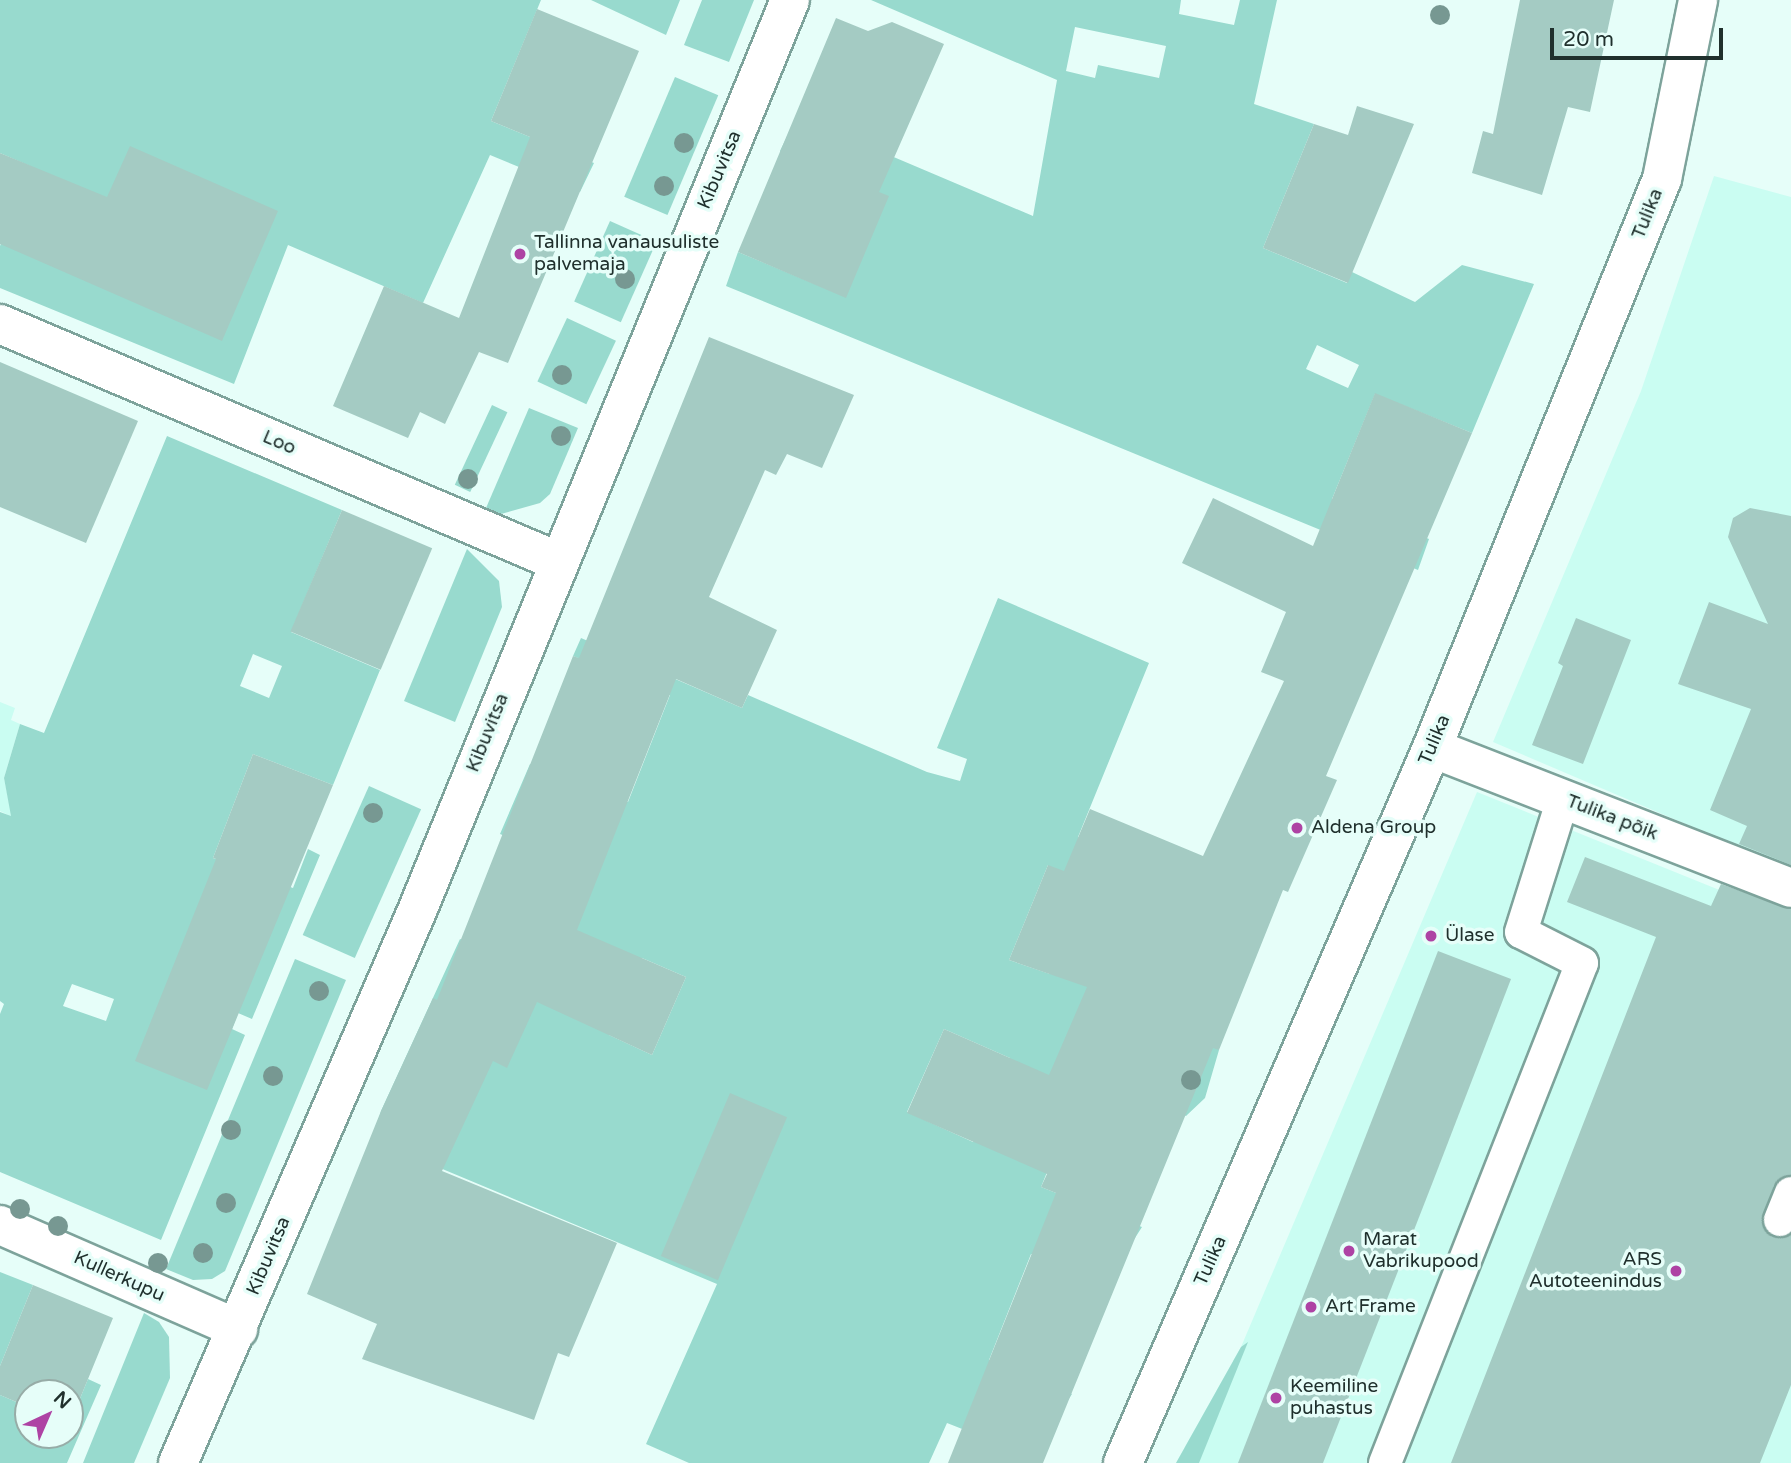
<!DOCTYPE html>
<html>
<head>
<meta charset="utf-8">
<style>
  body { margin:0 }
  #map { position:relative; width:1791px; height:1463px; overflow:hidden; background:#e6fef9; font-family:"Varela Round",sans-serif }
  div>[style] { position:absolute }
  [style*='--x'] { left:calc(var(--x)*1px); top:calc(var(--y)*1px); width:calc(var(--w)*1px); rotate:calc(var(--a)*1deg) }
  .built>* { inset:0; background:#cafdf2 }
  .green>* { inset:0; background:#98dace; transform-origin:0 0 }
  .building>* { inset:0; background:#a4cbc3; transform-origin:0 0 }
  .roads { filter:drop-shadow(2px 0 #7da39b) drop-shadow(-2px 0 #7da39b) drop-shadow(0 2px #7da39b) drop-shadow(0 -2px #7da39b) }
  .service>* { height:32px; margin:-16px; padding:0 16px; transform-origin:16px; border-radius:16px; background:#fff }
  .minor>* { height:38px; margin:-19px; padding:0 19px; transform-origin:19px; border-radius:19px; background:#fff }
  .secondary>* { height:38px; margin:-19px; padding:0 19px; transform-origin:19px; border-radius:19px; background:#fff }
  .trees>* { width:20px; height:20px; margin:-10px; border-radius:50%; background:#779892 }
  .dots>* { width:19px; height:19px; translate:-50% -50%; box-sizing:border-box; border:4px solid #e6fef9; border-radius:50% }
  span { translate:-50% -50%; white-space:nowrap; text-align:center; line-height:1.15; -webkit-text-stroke:7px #e6fef9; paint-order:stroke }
  .street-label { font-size:19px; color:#20302d }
  .poi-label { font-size:19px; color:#20302d }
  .left { translate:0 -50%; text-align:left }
  .right { translate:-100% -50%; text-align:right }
  .north { position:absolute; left:14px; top:1379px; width:70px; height:70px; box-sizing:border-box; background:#e6fef9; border:2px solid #97aca7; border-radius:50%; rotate:44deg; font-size:19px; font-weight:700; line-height:28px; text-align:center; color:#20302d }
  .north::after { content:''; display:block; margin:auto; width:24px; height:32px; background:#ae43a4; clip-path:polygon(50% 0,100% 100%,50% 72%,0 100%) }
  .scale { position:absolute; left:1550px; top:28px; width:173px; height:32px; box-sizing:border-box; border:4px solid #20302d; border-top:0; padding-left:9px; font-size:21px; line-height:24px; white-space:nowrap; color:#20302d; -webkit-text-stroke:5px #e6fef9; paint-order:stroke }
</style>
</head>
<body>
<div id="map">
  <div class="built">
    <i style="clip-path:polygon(1714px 176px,1791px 197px,1791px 869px,1493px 742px,1641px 391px)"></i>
    <i style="clip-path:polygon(0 702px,15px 708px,11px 720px,20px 724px,4px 778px,12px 817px,0 811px)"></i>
    <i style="clip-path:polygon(1477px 792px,1791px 919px,1791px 1463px,1176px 1463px,1241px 1347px)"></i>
  </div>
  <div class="green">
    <i style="clip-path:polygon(0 0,541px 0,491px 121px,594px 163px,580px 192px,490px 155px,423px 303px,288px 245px,234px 384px,0 288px,0 246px,30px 166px,0 153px)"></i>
    <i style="clip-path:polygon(591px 0,680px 0,666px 35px)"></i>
    <i style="clip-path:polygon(702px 0,754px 0,729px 62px,684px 45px)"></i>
    <i style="clip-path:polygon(evenodd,871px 0,1181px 0,1179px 14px,1234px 25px,1240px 0,1277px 0,1254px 104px,1314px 124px,1263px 248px,1347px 283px,1352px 272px,1415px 302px,1462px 265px,1534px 284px,1472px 433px,1375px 394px,1332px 499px,1429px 539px,1418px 570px,726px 286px,738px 252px,846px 297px,780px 151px,797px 116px,1033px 216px,1057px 80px,871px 0,1075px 27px,1166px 46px,1159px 78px,1098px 65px,1095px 78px,1066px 71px,1075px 27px,871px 0,1317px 345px,1359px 365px,1348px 388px,1306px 369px,1317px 345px)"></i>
    <i style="left:675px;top:77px;width:47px;height:130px;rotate:23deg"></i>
    <i style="left:610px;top:221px;width:51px;height:88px;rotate:24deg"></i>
    <i style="left:567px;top:318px;width:54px;height:70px;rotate:25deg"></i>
    <i style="left:492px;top:405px;width:17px;height:88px;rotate:25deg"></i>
    <i style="clip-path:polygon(529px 408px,578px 428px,550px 494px,540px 503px,501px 514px,486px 508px)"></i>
    <i style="clip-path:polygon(evenodd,167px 436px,342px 510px,291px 632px,380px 670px,333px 785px,253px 754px,213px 858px,293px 888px,308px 849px,320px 855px,252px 1019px,238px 1013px,232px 1029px,245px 1035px,161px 1240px,0 1172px,0 1014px,4px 1004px,0 1001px,0 812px,11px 816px,4px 778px,20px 724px,44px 733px,167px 436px,253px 654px,282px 666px,269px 698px,240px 686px,253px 654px,167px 436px,72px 984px,114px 999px,106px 1021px,63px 1006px,72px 984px)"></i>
    <i style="clip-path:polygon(467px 549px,499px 581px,502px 607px,455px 722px,404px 701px)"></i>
    <i style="clip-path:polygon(evenodd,998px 598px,1149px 663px,1078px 837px,1219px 1050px,1205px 1098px,1186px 1116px,1086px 1076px,1041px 1187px,1142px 1227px,1124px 1255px,1031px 1254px,989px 1360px,1072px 1394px,1052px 1424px,1043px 1461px,947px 1423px,929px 1463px,689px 1463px,646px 1444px,717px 1284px,373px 1140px,381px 1111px,460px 939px,558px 977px,598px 873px,500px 834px,530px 764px,628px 802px,670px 695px,573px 656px,581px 638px,742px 708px,748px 695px,927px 772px,960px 781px,967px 759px,937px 748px,998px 598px,1048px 865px,1050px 974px,1009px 960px,1048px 865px,998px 598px,642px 958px,686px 977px,652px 1055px,609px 1035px,642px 958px,998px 598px,944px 1029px,1010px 1058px,973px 1142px,907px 1112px,944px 1029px)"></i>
    <i style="left:369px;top:786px;width:57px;height:163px;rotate:24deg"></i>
    <i style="clip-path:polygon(295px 959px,346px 980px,225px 1271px,212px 1279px,193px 1280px,166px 1269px)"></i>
    <i style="clip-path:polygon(0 1272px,33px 1285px,0 1366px)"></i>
    <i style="clip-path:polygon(144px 1313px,159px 1322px,169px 1337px,170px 1378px,134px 1463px,83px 1463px)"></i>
    <i style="clip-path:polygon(1248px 1342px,1199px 1463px,1176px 1463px,1241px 1347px)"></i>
    <i style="clip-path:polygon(88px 1379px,101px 1385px,67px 1463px,0 1463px,0 1395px,28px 1407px,28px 1435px,70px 1435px,70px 1423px)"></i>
  </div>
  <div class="building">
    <i style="clip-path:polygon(1520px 0,1614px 0,1590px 112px,1568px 107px,1542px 195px,1472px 173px,1483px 131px,1493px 134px)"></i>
    <i style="clip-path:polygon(537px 9px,639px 51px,508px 363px,479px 352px,445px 424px,420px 412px,408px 438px,333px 406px,384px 286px,459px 318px,530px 137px,491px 121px)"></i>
    <i style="clip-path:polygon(836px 18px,868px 31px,892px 22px,944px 44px,879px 192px,889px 196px,846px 298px,738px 252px)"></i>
    <i style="clip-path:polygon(1357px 106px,1414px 124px,1348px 283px,1263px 248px,1314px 124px,1348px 135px)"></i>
    <i style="clip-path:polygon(130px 146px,278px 211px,222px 341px,0 244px,0 153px,107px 197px)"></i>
    <i style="clip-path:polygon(709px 337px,854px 395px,822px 468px,787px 454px,776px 475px,765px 470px,709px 597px,777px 630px,742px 708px,676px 679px,577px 930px,686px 977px,652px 1055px,537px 1002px,507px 1068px,493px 1061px,442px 1171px,617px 1243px,569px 1357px,558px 1353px,534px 1420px,362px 1359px,377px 1324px,307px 1294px,381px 1111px,433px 998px,437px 1000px,573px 656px,579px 658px)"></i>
    <i style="clip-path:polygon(0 362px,138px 421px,86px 543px,0 507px)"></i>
    <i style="clip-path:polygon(1375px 393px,1472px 433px,1326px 776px,1337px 780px,1288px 892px,1283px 890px,1219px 1050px,1213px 1048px,1043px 1463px,948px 1463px,1056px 1193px,1041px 1187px,1047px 1174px,907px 1113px,944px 1029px,1049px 1075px,1087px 987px,1009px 960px,1048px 865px,1064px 871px,1090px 809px,1203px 856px,1284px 681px,1261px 672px,1286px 612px,1182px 563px,1213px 498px,1313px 546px)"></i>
    <i style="clip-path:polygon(1750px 508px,1791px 516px,1791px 865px,1739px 844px,1747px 826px,1710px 810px,1751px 709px,1678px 684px,1709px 602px,1768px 624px,1728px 537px,1733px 518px)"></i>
    <i style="left:342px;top:510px;width:98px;height:132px;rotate:23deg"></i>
    <i style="clip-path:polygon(1576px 618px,1631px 640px,1583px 764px,1532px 745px,1563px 666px,1558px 663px)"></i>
    <i style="clip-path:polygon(253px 754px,333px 785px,207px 1090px,135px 1061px,216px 859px,213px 858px)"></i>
    <i style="clip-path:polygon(1585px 857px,1711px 906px,1721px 884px,1791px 909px,1791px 1175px,1774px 1185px,1762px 1222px,1772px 1237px,1791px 1235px,1791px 1385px,1760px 1463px,1451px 1463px,1656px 937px,1567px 902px)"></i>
    <i style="clip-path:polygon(1438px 951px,1511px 979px,1432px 1184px,1323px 1463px,1238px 1463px)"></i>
    <i style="left:730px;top:1093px;width:62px;height:177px;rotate:23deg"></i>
    <i style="clip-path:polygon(33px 1285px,113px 1318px,70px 1423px,70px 1393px,28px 1393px,28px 1407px,0 1395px,0 1366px)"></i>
  </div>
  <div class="roads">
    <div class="service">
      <i style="--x:1780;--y:1220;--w:29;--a:-68"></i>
      <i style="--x:1385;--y:1463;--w:537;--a:-68.5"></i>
      <i style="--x:1582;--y:963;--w:68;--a:-153.1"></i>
      <i style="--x:1521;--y:932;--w:139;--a:-72.5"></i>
    </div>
    <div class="minor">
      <i style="--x:0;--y:324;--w:605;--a:23.05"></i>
      <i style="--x:1432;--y:748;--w:385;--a:21.3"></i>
      <i style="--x:0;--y:1225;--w:260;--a:23.6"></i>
      <i style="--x:178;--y:1463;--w:602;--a:-66.59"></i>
      <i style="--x:417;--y:911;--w:984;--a:-67.73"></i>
    </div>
    <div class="secondary">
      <i style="--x:1123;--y:1463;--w:779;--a:-66.63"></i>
      <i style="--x:1432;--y:748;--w:614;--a:-67.99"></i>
      <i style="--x:1662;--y:179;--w:183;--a:-78.6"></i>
    </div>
  </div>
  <div class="trees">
    <i style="left:1440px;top:15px"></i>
    <i style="left:684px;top:143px"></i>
    <i style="left:664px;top:186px"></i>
    <i style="left:625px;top:279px"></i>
    <i style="left:562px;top:375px"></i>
    <i style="left:561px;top:436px"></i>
    <i style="left:468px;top:479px"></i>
    <i style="left:373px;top:813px"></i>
    <i style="left:319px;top:991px"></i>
    <i style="left:273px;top:1076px"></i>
    <i style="left:1191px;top:1080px"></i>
    <i style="left:231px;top:1130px"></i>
    <i style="left:226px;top:1203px"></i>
    <i style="left:20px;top:1209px"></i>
    <i style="left:58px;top:1226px"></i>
    <i style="left:203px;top:1253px"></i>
    <i style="left:158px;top:1263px"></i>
  </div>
  <div class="dots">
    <i style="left:520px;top:254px;background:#ae43a4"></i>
    <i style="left:1297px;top:828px;background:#ae43a4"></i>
    <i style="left:1431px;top:936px;background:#ae43a4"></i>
    <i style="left:1349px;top:1251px;background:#ae43a4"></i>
    <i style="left:1676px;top:1271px;background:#ae43a4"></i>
    <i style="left:1311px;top:1307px;background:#ae43a4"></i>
    <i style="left:1276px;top:1398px;background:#ae43a4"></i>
  </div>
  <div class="street-label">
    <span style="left:720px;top:170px;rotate:-67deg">Kibuvitsa</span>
    <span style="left:1648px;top:214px;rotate:-68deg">Tulika</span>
    <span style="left:279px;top:443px;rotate:23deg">Loo</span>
    <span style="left:488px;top:733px;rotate:-68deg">Kibuvitsa</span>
    <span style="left:1435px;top:740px;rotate:-67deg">Tulika</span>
    <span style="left:1612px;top:818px;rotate:21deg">Tulika põik</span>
    <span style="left:269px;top:1256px;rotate:-67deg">Kibuvitsa</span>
    <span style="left:1211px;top:1261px;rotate:-66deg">Tulika</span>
    <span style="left:119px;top:1277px;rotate:24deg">Kullerkupu</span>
  </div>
  <div class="poi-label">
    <span class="left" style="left:534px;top:254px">Tallinna vanausuliste<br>palvemaja</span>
    <span class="left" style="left:1311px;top:828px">Aldena Group</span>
    <span class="left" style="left:1445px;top:936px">Ülase</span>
    <span class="left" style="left:1363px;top:1251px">Marat<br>Vabrikupood</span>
    <span class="right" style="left:1662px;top:1271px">ARS<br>Autoteenindus</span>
    <span class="left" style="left:1325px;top:1307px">Art Frame</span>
    <span class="left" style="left:1290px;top:1398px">Keemiline<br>puhastus</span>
  </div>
  <div class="north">N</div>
  <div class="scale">20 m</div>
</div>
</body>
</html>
